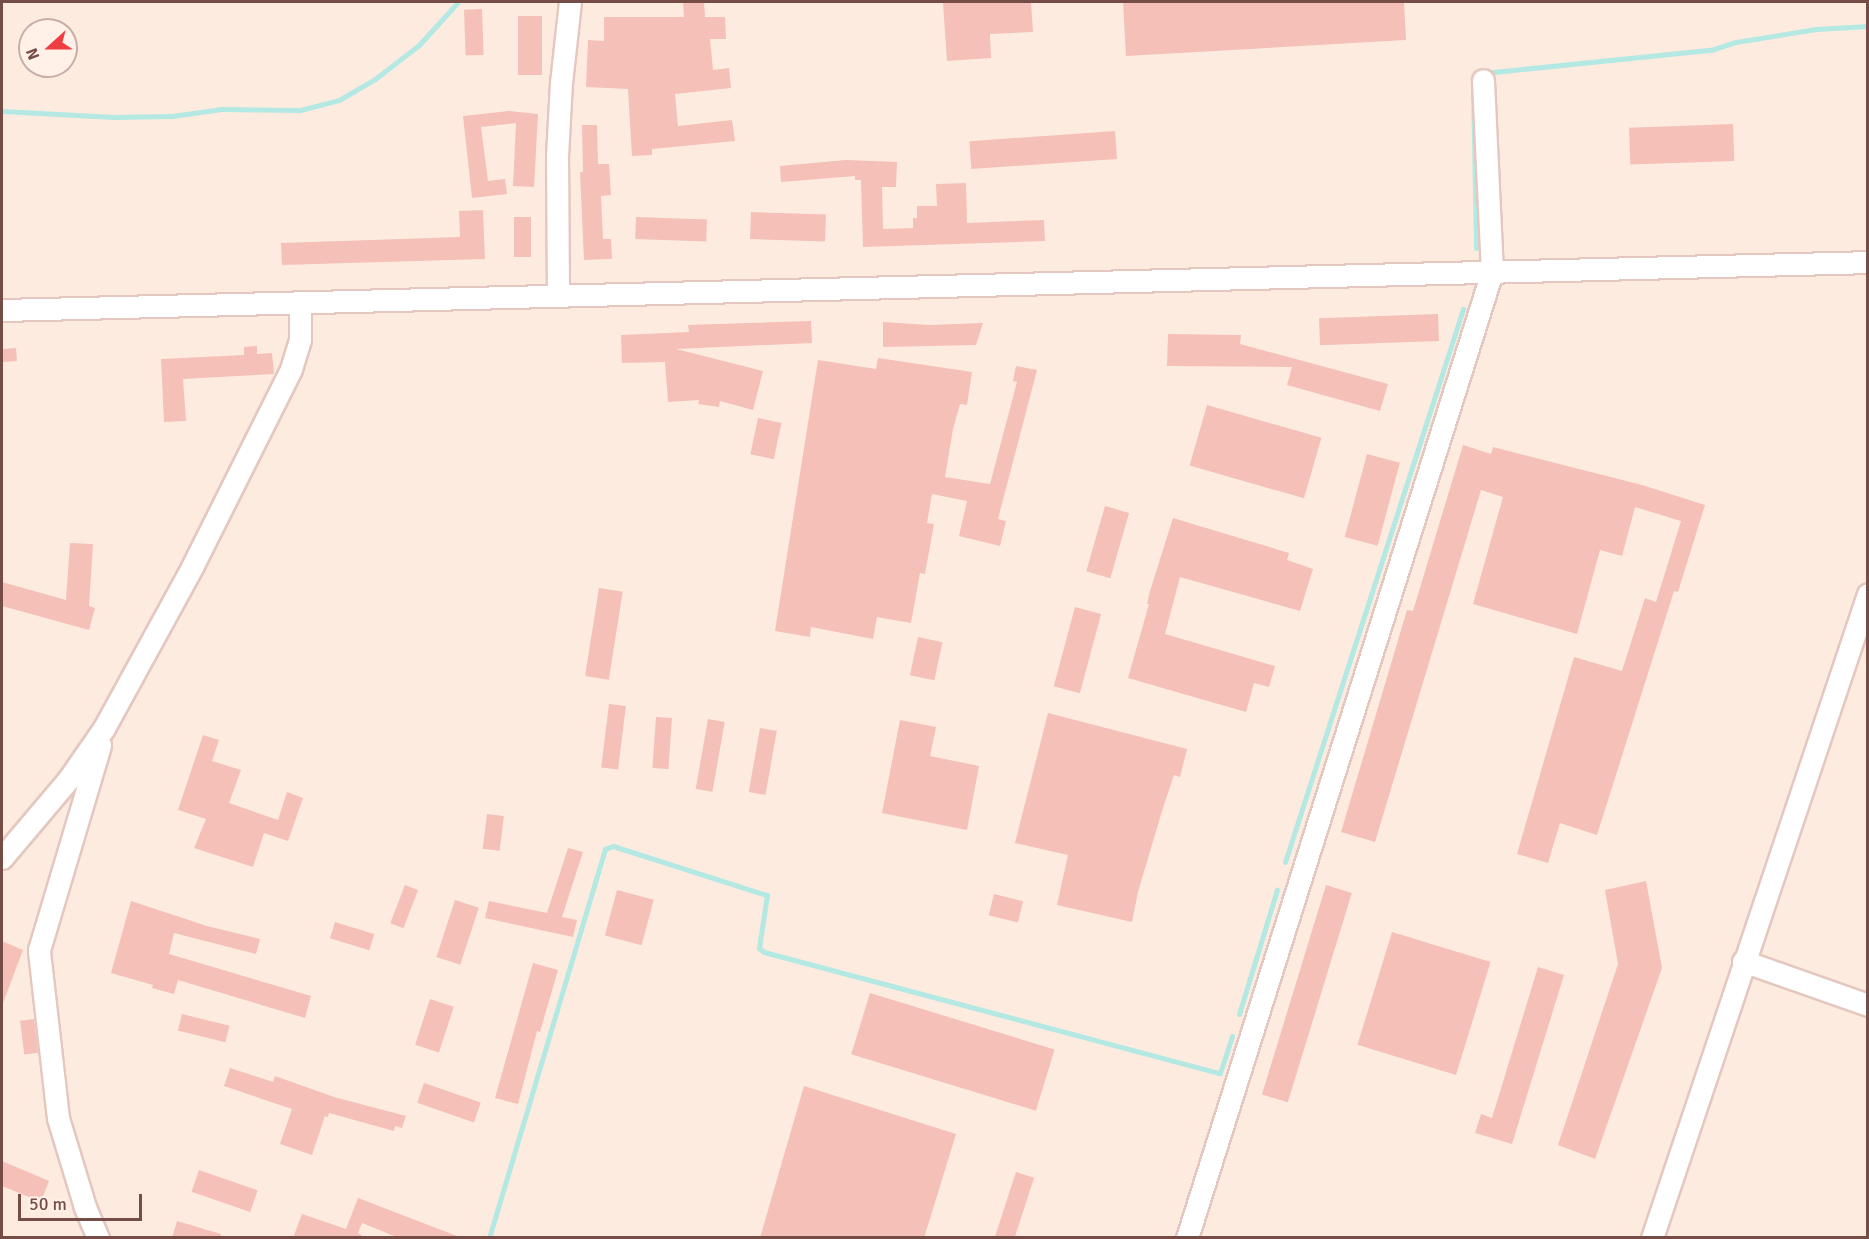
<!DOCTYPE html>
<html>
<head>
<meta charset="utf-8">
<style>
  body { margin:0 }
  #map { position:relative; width:1869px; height:1239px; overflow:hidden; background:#fdebe0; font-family:Signika,sans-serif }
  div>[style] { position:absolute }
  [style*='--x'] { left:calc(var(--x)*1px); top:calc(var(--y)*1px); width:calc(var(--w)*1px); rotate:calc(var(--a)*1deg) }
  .stream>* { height:5px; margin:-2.5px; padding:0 2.5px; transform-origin:2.5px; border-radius:2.5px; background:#b4e8e3 }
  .building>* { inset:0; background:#f4c0b7; transform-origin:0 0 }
  .roads { filter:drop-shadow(2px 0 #e4c7bf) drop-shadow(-2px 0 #e4c7bf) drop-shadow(0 2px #e4c7bf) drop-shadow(0 -2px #e4c7bf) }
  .minor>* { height:21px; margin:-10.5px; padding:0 10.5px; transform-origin:10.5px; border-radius:10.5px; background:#fff }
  span { translate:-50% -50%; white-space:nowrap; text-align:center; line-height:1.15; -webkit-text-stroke:4.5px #fff0e8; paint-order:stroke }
  .frame { position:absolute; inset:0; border:3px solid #764c46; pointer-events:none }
  .north { position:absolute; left:18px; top:18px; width:60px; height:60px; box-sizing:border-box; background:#fff0e8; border:2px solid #c8aea7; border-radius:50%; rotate:249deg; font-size:16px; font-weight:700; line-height:24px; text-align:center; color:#764c46 }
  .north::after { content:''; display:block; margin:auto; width:21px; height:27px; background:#ef3e41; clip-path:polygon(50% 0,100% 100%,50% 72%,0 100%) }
  .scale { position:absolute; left:18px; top:1194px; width:124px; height:27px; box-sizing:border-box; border:3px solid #764c46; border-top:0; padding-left:8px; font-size:18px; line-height:21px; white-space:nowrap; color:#764c46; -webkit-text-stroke:4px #fff0e8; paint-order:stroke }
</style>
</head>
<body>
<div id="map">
  <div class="stream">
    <i style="--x:1483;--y:73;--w:229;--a:-5.8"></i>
    <i style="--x:1711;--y:50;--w:26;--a:-18"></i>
    <i style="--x:1736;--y:42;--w:81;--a:-9.2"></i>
    <i style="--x:1816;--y:29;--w:52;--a:-3.3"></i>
    <i style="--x:1473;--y:88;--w:160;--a:88.9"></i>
    <i style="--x:2;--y:111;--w:112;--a:3.1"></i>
    <i style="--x:114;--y:117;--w:58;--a:-1"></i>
    <i style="--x:172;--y:116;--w:50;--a:-8"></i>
    <i style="--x:222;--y:109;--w:78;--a:0.7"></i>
    <i style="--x:300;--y:110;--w:40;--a:-14.4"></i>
    <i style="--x:339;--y:100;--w:42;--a:-30.3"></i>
    <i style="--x:375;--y:79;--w:56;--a:-37.7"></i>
    <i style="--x:419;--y:45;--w:58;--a:-47.8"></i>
    <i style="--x:1285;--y:862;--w:581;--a:-72.16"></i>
    <i style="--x:1239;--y:1014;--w:130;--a:-73"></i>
    <i style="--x:489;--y:1238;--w:406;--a:-73.4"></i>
    <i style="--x:605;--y:849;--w:9;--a:-21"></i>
    <i style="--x:613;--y:846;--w:162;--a:17.7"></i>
    <i style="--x:767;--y:895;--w:54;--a:98.6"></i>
    <i style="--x:759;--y:948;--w:6;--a:39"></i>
    <i style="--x:764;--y:952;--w:472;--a:14.9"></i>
    <i style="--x:1220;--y:1073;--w:39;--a:-72"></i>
  </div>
  <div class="building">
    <i style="clip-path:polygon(683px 2px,704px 2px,705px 17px,725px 17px,726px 39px,710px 39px,713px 70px,729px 68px,731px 88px,675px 94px,678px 126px,732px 120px,735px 141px,652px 149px,652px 155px,632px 156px,628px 89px,586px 87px,588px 40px,604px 41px,604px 17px,684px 17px)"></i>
    <i style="clip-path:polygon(968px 2px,1031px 2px,1033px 32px,990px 34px,991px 58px,947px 61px,943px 3px)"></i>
    <i style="clip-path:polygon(1123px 2px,1404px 2px,1406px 40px,1126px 56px)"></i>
    <i style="left:482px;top:9px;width:46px;height:18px;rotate:88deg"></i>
    <i style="left:518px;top:16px;width:24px;height:59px"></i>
    <i style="clip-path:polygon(509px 111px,538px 114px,534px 187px,513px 186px,516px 123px,481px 127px,488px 181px,505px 179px,507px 194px,472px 198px,463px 116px)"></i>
    <i style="left:1733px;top:124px;width:37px;height:104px;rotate:88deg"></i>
    <i style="clip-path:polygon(582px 125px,597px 125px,598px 164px,609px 164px,611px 195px,601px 196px,603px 239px,611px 239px,612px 259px,584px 260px,580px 172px,583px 172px)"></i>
    <i style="left:1115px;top:131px;width:28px;height:146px;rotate:86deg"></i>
    <i style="clip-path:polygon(846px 160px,897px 162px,896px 187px,882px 187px,883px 229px,913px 228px,913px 218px,917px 218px,917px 206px,937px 206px,936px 184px,966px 183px,967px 223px,1044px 220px,1045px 241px,863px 247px,861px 180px,855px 180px,855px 176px,781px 182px,780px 166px)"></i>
    <i style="clip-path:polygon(483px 210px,485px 259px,282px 265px,281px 243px,460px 237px,459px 211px)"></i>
    <i style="left:751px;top:212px;width:75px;height:27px;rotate:2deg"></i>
    <i style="left:514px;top:217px;width:17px;height:40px"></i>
    <i style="left:636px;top:217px;width:71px;height:22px;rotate:2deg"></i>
    <i style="left:1438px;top:314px;width:27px;height:119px;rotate:88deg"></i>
    <i style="clip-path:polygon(811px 321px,812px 343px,676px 349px,763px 371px,753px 410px,720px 401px,719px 407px,698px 404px,699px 400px,668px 402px,665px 362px,622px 363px,621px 335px,689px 332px,688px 325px)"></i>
    <i style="clip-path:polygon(883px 322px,930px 325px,983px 323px,976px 345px,883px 347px)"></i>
    <i style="clip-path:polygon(1168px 334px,1241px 335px,1240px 344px,1388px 384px,1380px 411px,1287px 385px,1292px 367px,1167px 366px)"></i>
    <i style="clip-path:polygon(257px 346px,257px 354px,272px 353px,274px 374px,183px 379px,186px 421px,164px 422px,161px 359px,244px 355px,244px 347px)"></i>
    <i style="left:16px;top:348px;width:13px;height:14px;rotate:86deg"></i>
    <i style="clip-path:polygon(878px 358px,972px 372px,967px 405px,960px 404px,953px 429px,945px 477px,990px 484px,1017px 382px,1013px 381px,1016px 366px,1037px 370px,998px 519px,1006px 521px,1000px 546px,959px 536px,967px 501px,932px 494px,927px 523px,934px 524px,925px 574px,920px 573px,911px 623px,877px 617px,873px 639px,811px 627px,810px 637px,775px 631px,818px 360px,876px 369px)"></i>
    <i style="left:1207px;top:405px;width:119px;height:63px;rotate:16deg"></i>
    <i style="left:758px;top:418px;width:24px;height:37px;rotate:12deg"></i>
    <i style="clip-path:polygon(1463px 445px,1491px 454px,1493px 447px,1642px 485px,1705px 505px,1678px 592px,1674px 591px,1597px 835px,1560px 823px,1548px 863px,1517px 854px,1574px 657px,1622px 671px,1645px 598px,1656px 602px,1681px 521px,1635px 507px,1622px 556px,1600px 550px,1577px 634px,1473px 604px,1503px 497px,1481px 490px,1375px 842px,1341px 832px,1407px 610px,1413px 611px)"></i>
    <i style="left:1367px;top:454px;width:34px;height:86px;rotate:15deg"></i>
    <i style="left:1105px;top:506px;width:25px;height:68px;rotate:16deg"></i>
    <i style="clip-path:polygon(1173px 518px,1289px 553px,1287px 560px,1313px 569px,1300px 611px,1180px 577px,1165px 634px,1275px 666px,1269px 687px,1254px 683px,1246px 712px,1128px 678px,1149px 604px,1147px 604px,1150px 591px)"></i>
    <i style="clip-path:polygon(70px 543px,93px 544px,89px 606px,95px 608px,89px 630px,2px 606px,2px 582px,66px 600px)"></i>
    <i style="left:599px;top:588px;width:24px;height:89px;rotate:9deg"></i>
    <i style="left:1075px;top:607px;width:27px;height:82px;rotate:15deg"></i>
    <i style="left:918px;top:637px;width:25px;height:39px;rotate:12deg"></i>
    <i style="left:609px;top:704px;width:17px;height:64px;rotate:7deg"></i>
    <i style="clip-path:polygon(1048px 713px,1187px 749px,1180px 777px,1174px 775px,1162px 811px,1138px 892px,1132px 922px,1057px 905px,1068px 855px,1015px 843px)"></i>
    <i style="left:656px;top:717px;width:16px;height:51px;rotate:4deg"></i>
    <i style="left:708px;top:719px;width:17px;height:71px;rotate:10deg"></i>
    <i style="clip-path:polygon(900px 720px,936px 727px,930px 756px,979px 766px,967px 830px,882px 813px)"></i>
    <i style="left:760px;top:728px;width:17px;height:65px;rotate:10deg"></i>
    <i style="clip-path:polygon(203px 735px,219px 740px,212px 761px,241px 770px,229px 803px,278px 820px,287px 792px,303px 798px,288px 841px,264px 833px,253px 867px,194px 848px,206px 819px,178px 810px)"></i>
    <i style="left:487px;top:814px;width:17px;height:35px;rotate:7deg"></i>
    <i style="clip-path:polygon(568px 848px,583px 852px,562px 917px,577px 920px,573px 937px,485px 918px,489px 901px,547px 913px)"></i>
    <i style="clip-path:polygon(1646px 881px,1662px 968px,1595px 1159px,1558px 1145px,1618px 964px,1605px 890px)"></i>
    <i style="left:405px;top:885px;width:14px;height:41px;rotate:21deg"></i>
    <i style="left:1326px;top:885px;width:27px;height:219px;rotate:17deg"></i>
    <i style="left:617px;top:890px;width:38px;height:47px;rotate:15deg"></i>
    <i style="left:994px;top:894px;width:30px;height:22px;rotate:14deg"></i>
    <i style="left:455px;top:900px;width:25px;height:60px;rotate:18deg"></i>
    <i style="clip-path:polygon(131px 901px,207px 926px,260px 939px,256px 954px,174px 933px,169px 954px,311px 996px,305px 1018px,178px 980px,174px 994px,152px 988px,153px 985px,111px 973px)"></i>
    <i style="left:335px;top:922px;width:41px;height:17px;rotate:17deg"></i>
    <i style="left:1392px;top:932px;width:103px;height:118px;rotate:17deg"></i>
    <i style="clip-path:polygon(2px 941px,23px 950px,3px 1003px,2px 1002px)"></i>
    <i style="clip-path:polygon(533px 963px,558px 970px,540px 1032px,537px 1031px,518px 1104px,495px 1098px)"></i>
    <i style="clip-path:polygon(1538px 967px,1564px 975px,1512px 1144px,1475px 1133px,1481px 1114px,1492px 1118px)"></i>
    <i style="left:870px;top:993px;width:193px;height:64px;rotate:17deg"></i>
    <i style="left:430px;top:999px;width:25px;height:48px;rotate:18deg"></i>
    <i style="left:182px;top:1014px;width:49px;height:17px;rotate:14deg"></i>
    <i style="left:34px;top:1019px;width:34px;height:14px;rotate:83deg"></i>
    <i style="clip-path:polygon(230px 1068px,273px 1082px,275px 1076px,334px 1097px,406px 1116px,402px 1128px,395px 1126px,394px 1131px,329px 1113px,328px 1117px,325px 1116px,312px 1155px,280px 1144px,292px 1109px,224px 1086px)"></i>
    <i style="left:424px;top:1083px;width:60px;height:21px;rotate:19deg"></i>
    <i style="clip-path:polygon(804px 1086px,956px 1134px,924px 1238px,760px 1238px)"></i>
    <i style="clip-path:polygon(2px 1161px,49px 1181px,41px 1202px,2px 1186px)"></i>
    <i style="left:199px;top:1170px;width:62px;height:23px;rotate:19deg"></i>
    <i style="left:1016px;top:1172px;width:19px;height:69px;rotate:18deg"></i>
    <i style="clip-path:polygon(358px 1198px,457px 1236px,457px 1238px,399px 1238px,362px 1223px,358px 1233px,365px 1238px,293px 1238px,302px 1214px,346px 1229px)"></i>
    <i style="clip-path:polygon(177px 1221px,221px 1234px,220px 1238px,172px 1238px)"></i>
  </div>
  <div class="roads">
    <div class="minor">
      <i style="--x:558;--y:295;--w:139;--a:-90.4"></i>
      <i style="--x:557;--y:156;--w:73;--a:-86.9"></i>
      <i style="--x:561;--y:83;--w:81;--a:-83.7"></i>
      <i style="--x:2;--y:310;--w:1867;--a:-1.47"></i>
      <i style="--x:2;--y:858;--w:102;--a:-49.8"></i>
      <i style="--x:68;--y:780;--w:63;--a:-55.3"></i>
      <i style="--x:104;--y:728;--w:183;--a:-61.3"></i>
      <i style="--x:192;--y:567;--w:221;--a:-63.4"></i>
      <i style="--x:291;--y:369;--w:31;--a:-73"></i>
      <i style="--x:300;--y:339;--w:37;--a:-90"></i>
      <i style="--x:1743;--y:961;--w:133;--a:19.4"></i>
      <i style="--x:98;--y:1238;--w:34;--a:-113"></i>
      <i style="--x:85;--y:1207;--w:93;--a:-106.9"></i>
      <i style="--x:58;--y:1118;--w:169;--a:-96.5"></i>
      <i style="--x:39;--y:950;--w:214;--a:-73.4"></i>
      <i style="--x:1187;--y:1238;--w:1013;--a:-72.48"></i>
      <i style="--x:1492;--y:272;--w:192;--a:-92.7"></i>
      <i style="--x:1652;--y:1238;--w:679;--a:-71.46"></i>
    </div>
  </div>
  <div class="frame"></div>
  <div class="north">N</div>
  <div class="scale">50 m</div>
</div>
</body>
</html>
